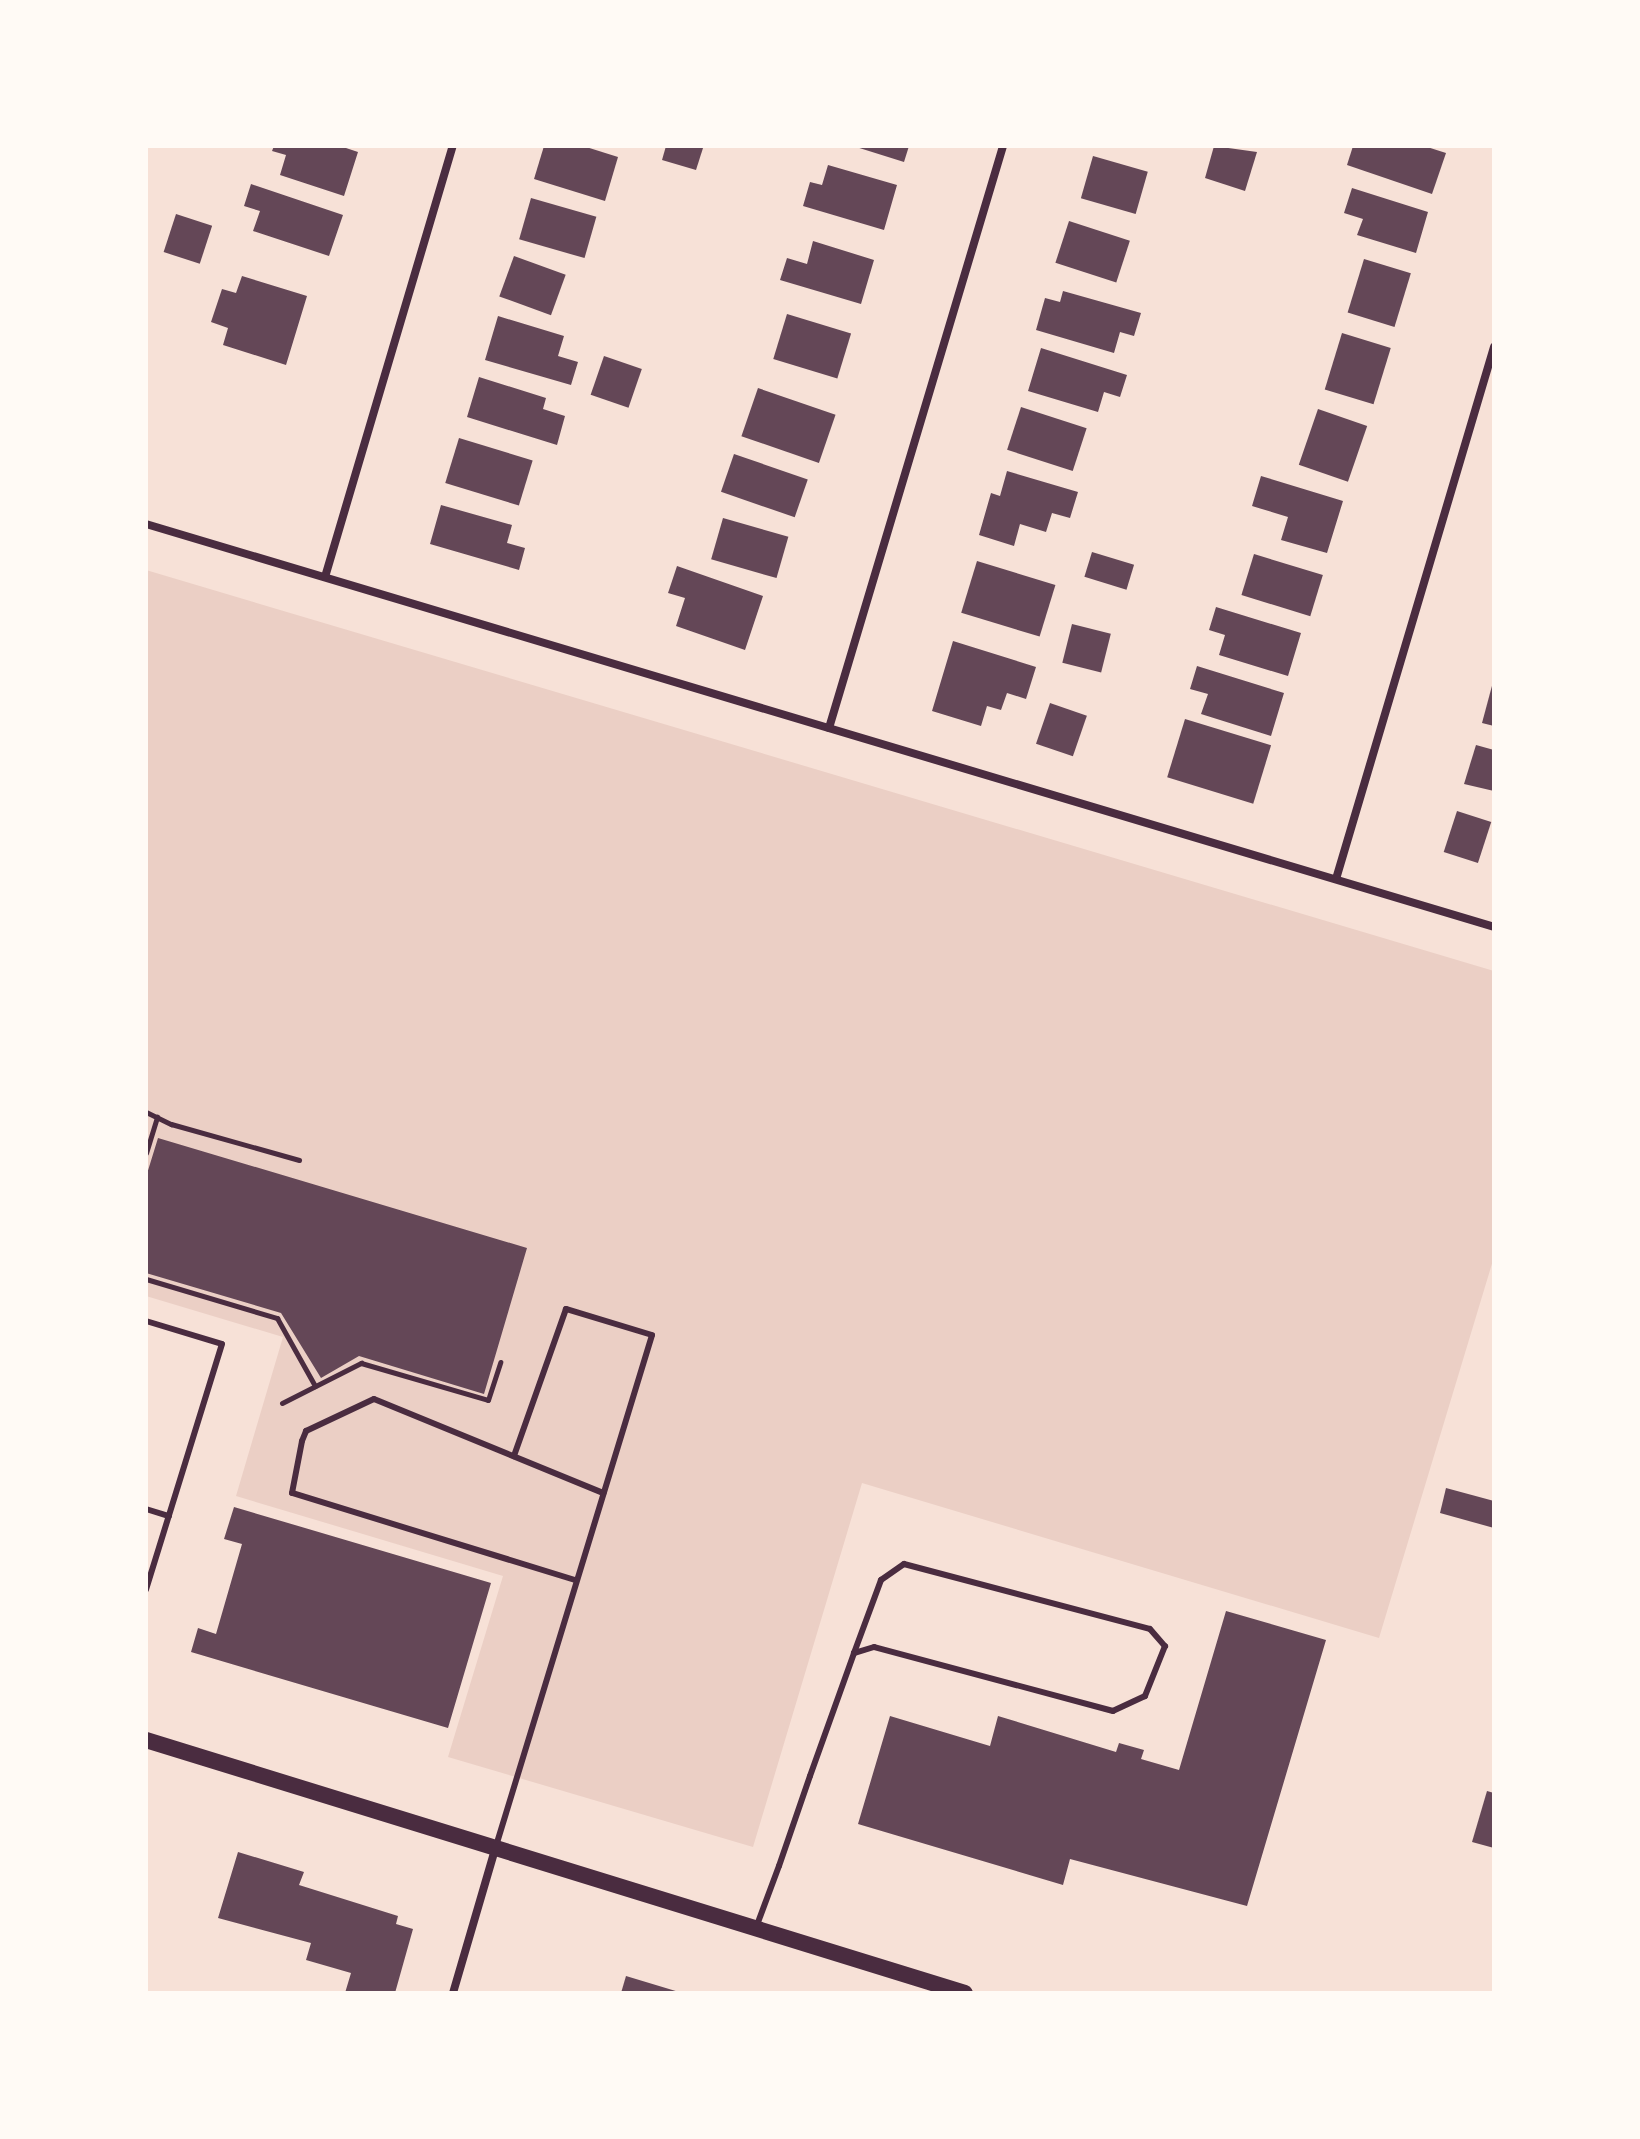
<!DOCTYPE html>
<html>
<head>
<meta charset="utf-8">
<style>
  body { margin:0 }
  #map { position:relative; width:1640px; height:2139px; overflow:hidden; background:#f7e1d7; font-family:Jost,sans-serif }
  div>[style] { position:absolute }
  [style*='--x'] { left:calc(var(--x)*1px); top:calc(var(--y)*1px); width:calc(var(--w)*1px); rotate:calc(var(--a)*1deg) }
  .green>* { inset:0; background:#ebcfc5 }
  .building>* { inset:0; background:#644757; transform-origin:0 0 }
  .path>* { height:5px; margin:-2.5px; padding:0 2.5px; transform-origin:2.5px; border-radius:2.5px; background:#4a2c40 }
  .service>* { height:6px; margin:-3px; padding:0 3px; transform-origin:3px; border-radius:3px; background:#4a2c40 }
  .minor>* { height:8px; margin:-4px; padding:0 4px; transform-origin:4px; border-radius:4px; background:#4a2c40 }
  .secondary>* { height:16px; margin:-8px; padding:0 8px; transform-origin:8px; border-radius:8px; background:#4a2c40 }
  span { translate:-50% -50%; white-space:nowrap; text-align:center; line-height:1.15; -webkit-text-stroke:8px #fffaf5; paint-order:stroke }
  .frame { position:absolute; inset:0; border:148px solid #fffaf5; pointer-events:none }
</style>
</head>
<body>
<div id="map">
  <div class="green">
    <i style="clip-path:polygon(146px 570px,1494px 971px,1494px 1257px,1379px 1638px,862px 1483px,753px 1847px,448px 1757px,503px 1576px,236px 1496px,283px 1337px,146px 1296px)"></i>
  </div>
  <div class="building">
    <i style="clip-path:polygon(274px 146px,340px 146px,358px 152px,344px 196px,280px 175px,286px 155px,272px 151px)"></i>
    <i style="clip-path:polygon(544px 146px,583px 146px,618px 157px,605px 201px,534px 179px)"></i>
    <i style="clip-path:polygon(666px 146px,703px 148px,696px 170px,662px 160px)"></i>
    <i style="clip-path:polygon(853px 146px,909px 146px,904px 162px)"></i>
    <i style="clip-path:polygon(1214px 146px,1257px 152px,1245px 191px,1205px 178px)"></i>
    <i style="clip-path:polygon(1353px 146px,1424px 146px,1446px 153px,1432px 194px,1347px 165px)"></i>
    <i style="left:1093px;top:156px;width:57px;height:44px;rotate:16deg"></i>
    <i style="clip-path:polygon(828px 165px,897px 185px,884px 230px,803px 206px,810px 182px,822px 185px)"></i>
    <i style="clip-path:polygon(251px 184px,343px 215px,329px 256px,253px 231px,260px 211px,244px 206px)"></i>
    <i style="clip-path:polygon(1352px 188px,1428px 212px,1416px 253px,1357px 235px,1363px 219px,1344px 213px)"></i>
    <i style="left:531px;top:198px;width:68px;height:43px;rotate:16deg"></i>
    <i style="left:176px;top:214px;width:38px;height:40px;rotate:18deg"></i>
    <i style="left:1069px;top:221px;width:64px;height:44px;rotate:18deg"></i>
    <i style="clip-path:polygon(813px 241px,874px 260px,861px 304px,780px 280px,787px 258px,807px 264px)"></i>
    <i style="left:514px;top:256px;width:55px;height:43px;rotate:20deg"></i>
    <i style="left:1364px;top:259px;width:49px;height:56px;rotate:17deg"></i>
    <i style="clip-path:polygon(242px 276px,307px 296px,286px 365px,223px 345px,228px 328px,211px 322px,222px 289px,236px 293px)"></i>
    <i style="clip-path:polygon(1063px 291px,1141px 313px,1134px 336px,1120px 332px,1114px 353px,1036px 330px,1045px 298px,1060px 302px)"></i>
    <i style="left:787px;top:314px;width:67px;height:47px;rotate:17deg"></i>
    <i style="clip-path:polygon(498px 316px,564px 336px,558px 356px,578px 362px,571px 385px,485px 360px)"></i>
    <i style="left:1342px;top:333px;width:51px;height:59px;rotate:17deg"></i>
    <i style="clip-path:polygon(1041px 348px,1127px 375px,1120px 397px,1104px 392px,1098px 412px,1028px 391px)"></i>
    <i style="left:604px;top:356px;width:40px;height:41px;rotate:19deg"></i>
    <i style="clip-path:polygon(479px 377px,546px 398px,543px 409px,565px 416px,557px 445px,467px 417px)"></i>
    <i style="left:758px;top:388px;width:82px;height:51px;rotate:19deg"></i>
    <i style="left:1021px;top:407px;width:69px;height:45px;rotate:18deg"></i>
    <i style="left:1318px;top:409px;width:52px;height:59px;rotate:19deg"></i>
    <i style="left:459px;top:438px;width:77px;height:47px;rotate:17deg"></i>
    <i style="left:734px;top:454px;width:78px;height:40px;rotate:19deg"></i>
    <i style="clip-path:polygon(1007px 471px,1078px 492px,1070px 518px,1052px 513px,1046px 532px,1020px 524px,1014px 546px,979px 535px,991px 493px,1000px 496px)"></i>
    <i style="clip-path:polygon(1261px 476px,1343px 501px,1327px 553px,1281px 540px,1288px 517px,1252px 506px)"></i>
    <i style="clip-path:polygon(441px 505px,512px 525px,507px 543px,525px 548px,519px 570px,430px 544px)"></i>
    <i style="left:723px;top:518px;width:68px;height:43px;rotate:16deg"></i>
    <i style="left:1092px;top:552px;width:44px;height:26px;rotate:17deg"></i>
    <i style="left:1254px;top:554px;width:72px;height:43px;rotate:17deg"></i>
    <i style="left:977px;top:561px;width:82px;height:54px;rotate:17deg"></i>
    <i style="clip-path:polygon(677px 566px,763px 596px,745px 650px,676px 626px,685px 598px,668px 593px)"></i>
    <i style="clip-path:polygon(1216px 607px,1301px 633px,1288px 676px,1219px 655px,1225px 635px,1209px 630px)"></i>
    <i style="left:1072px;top:624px;width:40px;height:40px;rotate:14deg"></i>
    <i style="clip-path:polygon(953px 641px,1036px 667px,1026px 699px,1007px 693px,1001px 710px,987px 706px,981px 726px,932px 711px)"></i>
    <i style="clip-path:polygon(1197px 666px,1284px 693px,1271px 736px,1201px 714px,1208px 694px,1190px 689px)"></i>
    <i style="clip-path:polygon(1493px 682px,1494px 682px,1494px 726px,1482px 723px)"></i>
    <i style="left:1050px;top:703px;width:39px;height:43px;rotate:19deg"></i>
    <i style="left:1185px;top:719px;width:90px;height:61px;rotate:17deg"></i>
    <i style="clip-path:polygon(1476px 745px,1494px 750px,1494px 791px,1464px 784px)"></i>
    <i style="left:1457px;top:811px;width:36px;height:43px;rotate:18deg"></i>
    <i style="clip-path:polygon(158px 1138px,527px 1248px,484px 1394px,359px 1356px,321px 1378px,281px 1313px,146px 1273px,146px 1177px)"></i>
    <i style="clip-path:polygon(1446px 1488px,1494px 1501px,1494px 1528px,1440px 1513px)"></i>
    <i style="clip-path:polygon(234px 1507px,491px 1583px,448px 1728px,191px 1652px,198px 1628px,216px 1634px,242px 1544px,224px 1539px)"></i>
    <i style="clip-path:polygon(1226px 1611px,1326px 1640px,1247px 1906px,1070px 1859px,1063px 1885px,858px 1824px,890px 1716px,990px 1746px,998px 1716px,1116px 1752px,1119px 1743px,1144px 1750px,1141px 1759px,1179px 1770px)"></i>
    <i style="clip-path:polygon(1487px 1791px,1494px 1793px,1494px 1848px,1472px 1842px)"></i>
    <i style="clip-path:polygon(238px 1852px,304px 1872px,299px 1885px,398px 1916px,396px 1924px,413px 1929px,395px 1993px,345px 1993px,351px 1973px,306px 1960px,311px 1943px,218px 1918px)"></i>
    <i style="clip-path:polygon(626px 1976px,679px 1992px,679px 1993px,621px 1993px)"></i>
  </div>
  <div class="path">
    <i style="--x:146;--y:1112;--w:28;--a:26"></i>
    <i style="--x:171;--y:1124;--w:133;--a:15.7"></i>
    <i style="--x:146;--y:1153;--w:38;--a:-73"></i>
    <i style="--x:146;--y:1279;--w:137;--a:16.6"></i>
    <i style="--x:277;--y:1318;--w:78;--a:60.8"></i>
    <i style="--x:282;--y:1403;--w:89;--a:-26.9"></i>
    <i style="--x:361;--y:1363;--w:132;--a:16.2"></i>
    <i style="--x:488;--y:1400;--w:40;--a:-72"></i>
  </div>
  <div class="service">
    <i style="--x:146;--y:1321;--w:79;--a:16.8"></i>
    <i style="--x:222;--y:1344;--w:257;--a:107.2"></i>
    <i style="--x:146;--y:1509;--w:24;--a:17"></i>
    <i style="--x:575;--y:1580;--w:296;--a:-162.9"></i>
    <i style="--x:292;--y:1493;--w:53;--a:-79.1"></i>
    <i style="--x:302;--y:1441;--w:11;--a:-68"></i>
    <i style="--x:306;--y:1431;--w:75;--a:-25.2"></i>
    <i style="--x:374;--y:1399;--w:248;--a:22.3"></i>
    <i style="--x:496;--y:1846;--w:534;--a:-73.02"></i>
    <i style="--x:652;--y:1335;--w:90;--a:-163.2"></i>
    <i style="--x:566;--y:1309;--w:156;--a:109.5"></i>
    <i style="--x:757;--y:1925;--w:63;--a:-69.6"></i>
    <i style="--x:779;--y:1866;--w:95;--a:-71"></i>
    <i style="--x:810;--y:1776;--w:131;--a:-70.3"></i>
    <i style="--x:854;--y:1653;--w:78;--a:-69.7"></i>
    <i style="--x:881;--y:1580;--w:28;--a:-35"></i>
    <i style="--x:904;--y:1564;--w:254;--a:14.8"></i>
    <i style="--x:1150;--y:1629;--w:23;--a:49"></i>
    <i style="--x:1165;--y:1646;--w:54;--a:111.8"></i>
    <i style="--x:1145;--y:1696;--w:35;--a:155"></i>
    <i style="--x:1113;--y:1711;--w:247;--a:-165"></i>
    <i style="--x:874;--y:1647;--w:21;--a:163"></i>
  </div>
  <div class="minor">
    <i style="--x:146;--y:524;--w:1407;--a:16.64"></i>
    <i style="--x:325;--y:577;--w:450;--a:-73.5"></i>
    <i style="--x:829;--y:728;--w:607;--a:-73.35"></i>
    <i style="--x:1336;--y:879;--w:555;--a:-73.46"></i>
    <i style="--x:453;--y:1993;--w:150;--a:-73.7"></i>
  </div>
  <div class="secondary">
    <i style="--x:146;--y:1740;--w:857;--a:17.17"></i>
  </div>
  <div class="frame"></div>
</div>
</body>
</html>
